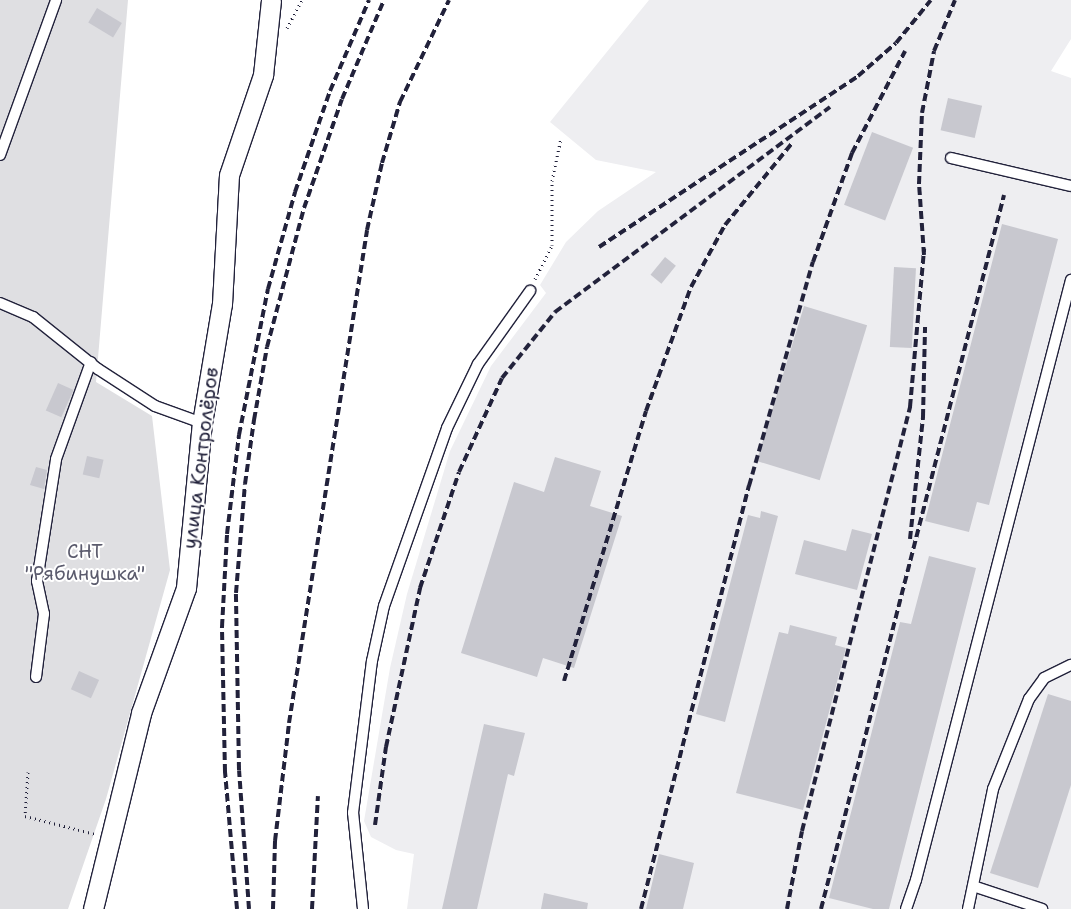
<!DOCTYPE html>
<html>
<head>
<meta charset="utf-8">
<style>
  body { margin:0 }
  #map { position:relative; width:1071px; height:909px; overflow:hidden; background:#fff; font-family:"Shantell Sans",sans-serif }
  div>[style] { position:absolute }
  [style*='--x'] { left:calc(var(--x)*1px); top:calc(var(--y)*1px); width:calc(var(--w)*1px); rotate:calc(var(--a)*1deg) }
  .built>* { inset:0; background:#eeeef1 }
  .green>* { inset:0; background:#dfdfe2 }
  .building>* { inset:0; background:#c8c8cf; transform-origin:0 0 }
  .path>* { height:3px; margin-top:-1.5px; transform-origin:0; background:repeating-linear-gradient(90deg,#22223b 0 1px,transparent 0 5px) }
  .roads { filter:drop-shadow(1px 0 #22223b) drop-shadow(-1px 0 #22223b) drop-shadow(0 1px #22223b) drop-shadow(0 -1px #22223b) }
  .lane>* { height:10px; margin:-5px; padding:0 5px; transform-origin:5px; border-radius:5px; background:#fff }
  .street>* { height:19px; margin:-9.5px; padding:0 9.5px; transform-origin:9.5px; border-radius:9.5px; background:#fff }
  .rail>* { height:4px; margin-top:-2px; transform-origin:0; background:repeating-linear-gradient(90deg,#22223b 0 8px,transparent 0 12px) }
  span { translate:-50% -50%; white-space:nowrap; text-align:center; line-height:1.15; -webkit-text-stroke:4px #fff; paint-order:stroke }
  .street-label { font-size:19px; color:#22223b }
  .park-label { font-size:19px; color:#5b5b6d }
</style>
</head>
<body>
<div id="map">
  <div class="built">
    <i style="clip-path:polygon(649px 0,1071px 0,1071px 39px,1051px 71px,1071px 78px,1071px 909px,407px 909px,414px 854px,396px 850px,371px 837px,364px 821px,390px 668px,407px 594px,450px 451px,491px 366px,546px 293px,540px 285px,566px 242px,598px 211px,656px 172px,596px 160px,550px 122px)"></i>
  </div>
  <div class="green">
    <i style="clip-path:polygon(0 0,128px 0,96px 382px,152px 416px,170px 570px,106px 799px,68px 909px,0 909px)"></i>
  </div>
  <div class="building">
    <i style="left:97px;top:8px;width:29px;height:17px;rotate:31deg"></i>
    <i style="left:948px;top:98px;width:35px;height:33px;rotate:13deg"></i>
    <i style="left:872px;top:132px;width:44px;height:78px;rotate:21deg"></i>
    <i style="clip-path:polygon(1002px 224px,1058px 239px,989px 505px,977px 502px,969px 532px,925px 521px)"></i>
    <i style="left:665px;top:257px;width:14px;height:23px;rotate:39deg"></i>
    <i style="left:894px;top:267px;width:22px;height:80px;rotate:3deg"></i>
    <i style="left:804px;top:306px;width:66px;height:162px;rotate:17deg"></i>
    <i style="left:58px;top:383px;width:17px;height:30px;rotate:24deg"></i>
    <i style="left:87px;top:456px;width:17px;height:19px;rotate:13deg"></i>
    <i style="clip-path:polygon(555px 457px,601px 471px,590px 506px,622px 516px,574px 668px,543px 658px,537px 677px,461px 653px,514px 482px,544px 492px)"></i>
    <i style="clip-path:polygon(36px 467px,47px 470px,44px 489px,30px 485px)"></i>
    <i style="clip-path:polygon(761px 511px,778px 516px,725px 722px,696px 714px,748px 515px,760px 518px)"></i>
    <i style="clip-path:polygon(852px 529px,872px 534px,857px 590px,795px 574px,804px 540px,846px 551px)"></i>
    <i style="clip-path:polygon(929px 556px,976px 568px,889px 909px,873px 909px,829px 898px,900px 622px,911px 624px)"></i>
    <i style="clip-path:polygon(790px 625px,837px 637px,835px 645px,846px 648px,803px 810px,736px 793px,779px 632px,788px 634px)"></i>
    <i style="left:79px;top:671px;width:22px;height:20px;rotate:24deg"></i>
    <i style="clip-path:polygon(1048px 694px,1071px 701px,1071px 785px,1038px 888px,990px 873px)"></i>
    <i style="clip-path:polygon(484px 724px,525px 733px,514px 776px,508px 774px,477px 909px,442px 909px)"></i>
    <i style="clip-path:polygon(659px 854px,694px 863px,683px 909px,646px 909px)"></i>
    <i style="clip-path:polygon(544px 893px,588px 903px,587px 909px,541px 909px)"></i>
  </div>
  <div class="path">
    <i style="--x:287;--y:28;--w:32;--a:-62"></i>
    <i style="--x:535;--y:279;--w:38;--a:-63"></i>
    <i style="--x:552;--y:245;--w:64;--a:-90"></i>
    <i style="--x:552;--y:181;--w:44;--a:-78.2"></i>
    <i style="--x:28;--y:772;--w:44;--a:93.9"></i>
    <i style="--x:25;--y:816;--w:72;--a:14.4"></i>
  </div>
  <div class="roads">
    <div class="lane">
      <i style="--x:0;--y:155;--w:165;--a:-70.1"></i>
      <i style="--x:951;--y:158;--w:123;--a:13.1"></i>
      <i style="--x:0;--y:303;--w:36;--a:23"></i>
      <i style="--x:33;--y:317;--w:83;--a:38.7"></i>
      <i style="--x:98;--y:369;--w:68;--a:33"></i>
      <i style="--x:155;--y:406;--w:50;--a:19.9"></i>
      <i style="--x:36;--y:677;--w:64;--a:-82.8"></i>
      <i style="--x:44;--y:614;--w:34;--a:-102"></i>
      <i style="--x:37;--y:581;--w:123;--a:-81.1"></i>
      <i style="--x:56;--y:459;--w:103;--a:-70.2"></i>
      <i style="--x:973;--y:886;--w:73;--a:18.4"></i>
      <i style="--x:363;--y:909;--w:97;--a:-95.9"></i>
      <i style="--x:353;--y:813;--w:153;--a:-82.9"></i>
      <i style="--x:372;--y:661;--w:56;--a:-77.7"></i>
      <i style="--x:384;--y:606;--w:189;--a:-70.5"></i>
      <i style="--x:447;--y:428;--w:71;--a:-64.2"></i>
      <i style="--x:478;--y:364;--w:90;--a:-54.5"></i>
      <i style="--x:906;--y:909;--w:31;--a:-71"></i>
      <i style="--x:916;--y:880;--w:620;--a:-75.52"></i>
      <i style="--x:968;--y:909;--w:123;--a:-78.2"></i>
      <i style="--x:993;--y:789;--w:97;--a:-68.2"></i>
      <i style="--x:1029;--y:699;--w:26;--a:-54"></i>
      <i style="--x:1044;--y:678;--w:30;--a:-26"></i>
    </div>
    <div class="street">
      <i style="--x:93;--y:909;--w:202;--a:-76.2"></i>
      <i style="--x:141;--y:713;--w:133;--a:-70.2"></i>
      <i style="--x:186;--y:588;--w:166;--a:-84.5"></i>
      <i style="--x:202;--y:423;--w:121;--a:-80.5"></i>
      <i style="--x:222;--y:304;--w:129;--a:-86.9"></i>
      <i style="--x:229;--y:175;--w:106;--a:-71.2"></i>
      <i style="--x:263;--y:75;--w:75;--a:-83.9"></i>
    </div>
  </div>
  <div class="rail">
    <i style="--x:599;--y:247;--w:310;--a:-33.4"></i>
    <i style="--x:858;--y:76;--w:50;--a:-41"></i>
    <i style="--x:896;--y:43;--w:55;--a:-50.9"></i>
    <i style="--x:924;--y:255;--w:71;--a:-94"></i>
    <i style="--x:919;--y:184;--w:71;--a:-87.6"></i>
    <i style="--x:922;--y:113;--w:63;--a:-79"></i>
    <i style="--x:934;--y:51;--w:55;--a:-67.6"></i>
    <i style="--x:910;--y:539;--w:123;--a:-83.9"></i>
    <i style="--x:923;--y:417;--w:90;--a:-88.7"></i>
    <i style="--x:564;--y:681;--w:282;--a:-73.1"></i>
    <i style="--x:646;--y:411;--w:132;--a:-70.1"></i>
    <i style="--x:691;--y:287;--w:71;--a:-61.3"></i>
    <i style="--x:725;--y:225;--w:107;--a:-50.7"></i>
    <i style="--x:375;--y:825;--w:79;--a:-82"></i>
    <i style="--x:386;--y:747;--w:163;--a:-77.9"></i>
    <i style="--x:420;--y:588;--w:122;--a:-71.4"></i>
    <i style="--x:459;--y:472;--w:103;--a:-65.4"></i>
    <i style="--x:502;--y:378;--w:85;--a:-51.2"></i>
    <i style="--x:555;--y:312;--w:343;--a:-36.7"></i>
    <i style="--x:237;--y:909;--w:138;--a:-95"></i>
    <i style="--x:225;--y:772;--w:145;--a:-91.2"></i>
    <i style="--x:222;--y:627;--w:93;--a:-86.9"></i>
    <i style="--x:227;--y:534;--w:100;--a:-83.1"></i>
    <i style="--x:239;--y:435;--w:149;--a:-78.8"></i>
    <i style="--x:268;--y:289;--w:101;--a:-74.4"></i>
    <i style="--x:295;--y:192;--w:107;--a:-70.9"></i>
    <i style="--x:330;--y:91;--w:99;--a:-66.8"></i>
    <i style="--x:249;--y:909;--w:139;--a:-94.1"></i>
    <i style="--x:239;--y:770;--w:177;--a:-91"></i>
    <i style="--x:236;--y:593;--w:109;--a:-85.3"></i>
    <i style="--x:245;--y:484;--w:65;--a:-82"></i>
    <i style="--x:254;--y:420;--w:74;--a:-79.9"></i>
    <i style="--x:267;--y:347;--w:144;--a:-75.1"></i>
    <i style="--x:304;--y:208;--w:115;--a:-70.8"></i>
    <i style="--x:342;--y:99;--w:108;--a:-67"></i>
    <i style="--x:273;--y:909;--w:68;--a:-88.3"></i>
    <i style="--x:275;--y:841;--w:119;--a:-83.2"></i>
    <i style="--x:289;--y:723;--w:499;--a:-81"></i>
    <i style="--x:367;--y:230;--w:69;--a:-77.4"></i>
    <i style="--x:382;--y:163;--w:64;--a:-73.6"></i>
    <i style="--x:400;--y:102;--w:113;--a:-64.3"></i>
    <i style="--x:312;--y:909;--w:113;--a:-87"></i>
    <i style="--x:641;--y:909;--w:437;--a:-75.7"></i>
    <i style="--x:749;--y:486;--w:233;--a:-74.1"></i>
    <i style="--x:813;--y:262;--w:116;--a:-70.3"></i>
    <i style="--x:852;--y:153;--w:115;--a:-62.5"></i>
    <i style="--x:787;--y:909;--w:79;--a:-79.1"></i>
    <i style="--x:802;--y:831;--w:438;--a:-75.7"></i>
    <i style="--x:910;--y:407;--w:159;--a:-84.9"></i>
    <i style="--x:821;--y:909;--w:737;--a:-75.62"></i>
  </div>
  <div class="street-label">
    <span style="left:201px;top:458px;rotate:-83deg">улица Контролёров</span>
  </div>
  <div class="park-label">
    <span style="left:85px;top:563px">СНТ<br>"Рябинушка"</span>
  </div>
</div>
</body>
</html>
